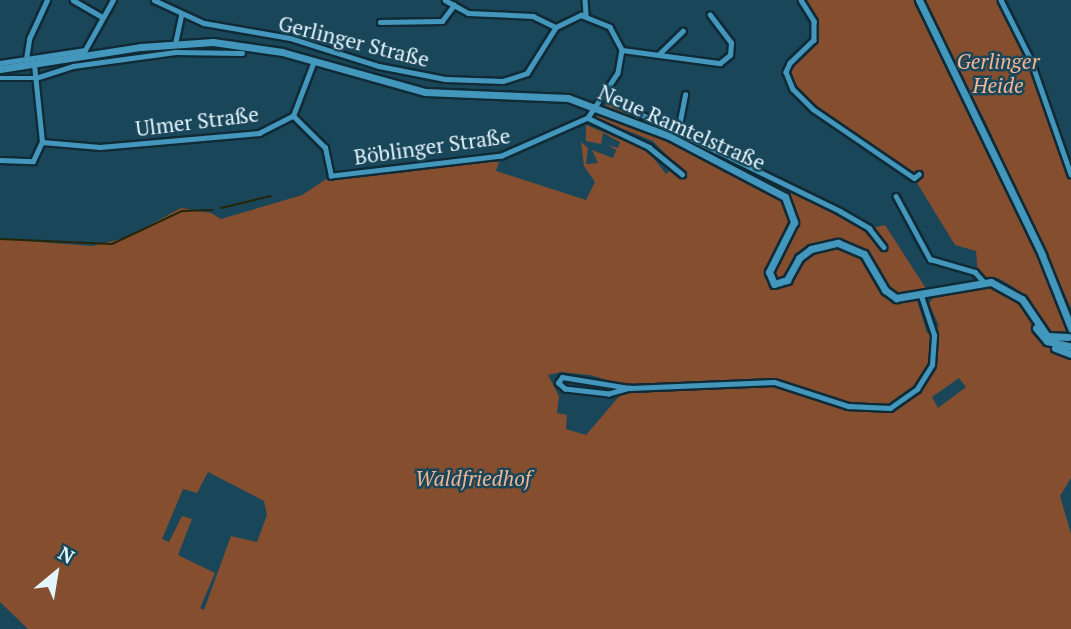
<!DOCTYPE html>
<html>
<head>
<meta charset="utf-8">
<style>
  body { margin:0 }
  #map { position:relative; width:1071px; height:629px; overflow:hidden; background:#194659; font-family:"PT Serif",serif }
  div>[style] { position:absolute }
  [style*='--x'] { left:calc(var(--x)*1px); top:calc(var(--y)*1px); width:calc(var(--w)*1px); rotate:calc(var(--a)*1deg) }
  .green>* { inset:0; background:#854e2e }
  .stream>* { height:2px; margin:-1px; padding:0 1px; transform-origin:1px; border-radius:1px; background:#252609 }
  .roads { filter:drop-shadow(2px 0 #102a36) drop-shadow(-2px 0 #102a36) drop-shadow(0 2px #102a36) drop-shadow(0 -2px #102a36) }
  .minor>* { height:4.5px; margin:-2.25px; padding:0 2.25px; transform-origin:2.25px; border-radius:2.25px; background:#4397bc }
  .secondary>* { height:7px; margin:-3.5px; padding:0 3.5px; transform-origin:3.5px; border-radius:3.5px; background:#4397bc }
  span { translate:-50% -50%; white-space:nowrap; text-align:center; line-height:1.15; -webkit-text-stroke:5px #194659; paint-order:stroke }
  .street-label { font-size:21px; color:#e4f4fc }
  .park-label { font-size:21px; color:#f3b594; font-style:italic }
  .north { position:absolute; left:21px; top:538px; width:70px; height:70px; -webkit-text-stroke:5px #194659; paint-order:stroke; rotate:30deg; font-size:19px; font-weight:700; line-height:28px; text-align:center; color:#e4f4fc }
  .north::after { content:''; display:block; margin:auto; width:24px; height:32px; background:#e4f4fc; clip-path:polygon(50% 0,100% 100%,50% 72%,0 100%) }
</style>
</head>
<body>
<div id="map">
  <div class="green">
    <i style="clip-path:polygon(801px 0,915px 0,992px 154px,1056px 298px,1067px 327px,1064px 334px,1048px 332px,1015px 288px,998px 278px,978px 276px,976px 251px,955px 245px,914px 178px,796px 93px,786px 72px,812px 44px,814px 21px)"></i>
    <i style="clip-path:polygon(922px 0,998px 0,1016px 25px,1071px 179px,1071px 308px,986px 123px)"></i>
    <i style="clip-path:polygon(evenodd,608px 97px,868px 229px,885px 225px,927px 290px,915px 294px,927px 333px,939px 326px,929px 303px,934px 297px,991px 285px,1020px 302px,1043px 345px,1071px 359px,1071px 478px,1060px 496px,1071px 534px,1071px 629px,28px 629px,0 602px,0 239px,92px 246px,126px 238px,181px 208px,211px 213px,221px 219px,302px 195px,331px 176px,399px 173px,477px 162px,499px 162px,496px 171px,586px 200px,595px 182px,584px 166px,581px 142px,588px 148px,586px 164px,598px 163px,592px 150px,613px 158px,616px 150px,608px 145px,618px 148px,620px 142px,603px 133px,601px 144px,586px 141px,586px 125px,647px 150px,666px 174px,672px 169px,681px 176px,684px 173px,653px 141px,601px 120px,599px 123px,594px 119px,599px 114px,658px 134px,782px 198px,791px 219px,764px 276px,773px 275px,797px 224px,796px 208px,789px 196px,723px 159px,605px 106px,608px 97px,561px 372px,590px 375px,628px 386px,586px 435px,566px 429px,567px 415px,557px 413px,559px 396px,548px 375px,561px 372px,608px 97px,959px 378px,966px 387px,938px 408px,932px 397px,959px 378px,608px 97px,208px 472px,264px 501px,267px 515px,257px 542px,231px 536px,204px 610px,200px 608px,215px 573px,178px 555px,192px 519px,182px 516px,169px 542px,162px 539px,183px 489px,197px 493px,208px 472px)"></i>
  </div>
  <div class="stream">
    <i style="--x:221;--y:208;--w:51;--a:-13.5"></i>
    <i style="--x:0;--y:239;--w:112;--a:2.6"></i>
    <i style="--x:112;--y:244;--w:77;--a:-25.2"></i>
    <i style="--x:182;--y:211;--w:31;--a:-2"></i>
  </div>
  <div class="roads">
    <div class="minor">
      <i style="--x:73;--y:0;--w:34;--a:30"></i>
      <i style="--x:154;--y:0;--w:55;--a:24.7"></i>
      <i style="--x:204;--y:23;--w:87;--a:9.9"></i>
      <i style="--x:290;--y:38;--w:93;--a:17.5"></i>
      <i style="--x:379;--y:66;--w:67;--a:11.1"></i>
      <i style="--x:445;--y:79;--w:58;--a:2"></i>
      <i style="--x:503;--y:81;--w:25;--a:-18"></i>
      <i style="--x:527;--y:73;--w:54;--a:-57.8"></i>
      <i style="--x:556;--y:27;--w:28;--a:-26"></i>
      <i style="--x:581;--y:15;--w:31;--a:22"></i>
      <i style="--x:610;--y:27;--w:26;--a:62"></i>
      <i style="--x:622;--y:50;--w:23;--a:100"></i>
      <i style="--x:618;--y:73;--w:54;--a:123.7"></i>
      <i style="--x:588;--y:118;--w:94;--a:156.2"></i>
      <i style="--x:502;--y:156;--w:172;--a:173.3"></i>
      <i style="--x:331;--y:176;--w:29;--a:-102"></i>
      <i style="--x:325;--y:148;--w:45;--a:-135"></i>
      <i style="--x:445;--y:0;--w:26;--a:29"></i>
      <i style="--x:468;--y:13;--w:65;--a:2.6"></i>
      <i style="--x:533;--y:16;--w:25;--a:26"></i>
      <i style="--x:585;--y:0;--w:15;--a:86"></i>
      <i style="--x:801;--y:0;--w:25;--a:58"></i>
      <i style="--x:814;--y:21;--w:19;--a:90"></i>
      <i style="--x:814;--y:40;--w:33;--a:136"></i>
      <i style="--x:790;--y:63;--w:10;--a:114"></i>
      <i style="--x:786;--y:72;--w:18;--a:68"></i>
      <i style="--x:793;--y:89;--w:28;--a:45"></i>
      <i style="--x:813;--y:109;--w:122;--a:34.3"></i>
      <i style="--x:914;--y:178;--w:6;--a:-39"></i>
      <i style="--x:1001;--y:0;--w:67;--a:63.4"></i>
      <i style="--x:1031;--y:60;--w:121;--a:70.7"></i>
      <i style="--x:380;--y:22;--w:62;--a:-0.9"></i>
      <i style="--x:442;--y:21;--w:20;--a:-53"></i>
      <i style="--x:175;--y:44;--w:30;--a:-78"></i>
      <i style="--x:622;--y:50;--w:99;--a:7.6"></i>
      <i style="--x:720;--y:63;--w:13;--a:-39"></i>
      <i style="--x:730;--y:55;--w:12;--a:-85"></i>
      <i style="--x:731;--y:43;--w:35;--a:-127"></i>
      <i style="--x:659;--y:54;--w:33;--a:-44"></i>
      <i style="--x:26;--y:59;--w:20;--a:-81"></i>
      <i style="--x:29;--y:39;--w:43;--a:-65.2"></i>
      <i style="--x:0;--y:63;--w:86;--a:-8.7"></i>
      <i style="--x:85;--y:50;--w:57;--a:-60.8"></i>
      <i style="--x:0;--y:78;--w:36;--a:0"></i>
      <i style="--x:36;--y:78;--w:39;--a:-18"></i>
      <i style="--x:73;--y:66;--w:103;--a:-7.8"></i>
      <i style="--x:175;--y:52;--w:67;--a:0.9"></i>
      <i style="--x:605;--y:92;--w:19;--a:39"></i>
      <i style="--x:620;--y:104;--w:245;--a:25.9"></i>
      <i style="--x:840;--y:211;--w:34;--a:30"></i>
      <i style="--x:869;--y:228;--w:24;--a:52"></i>
      <i style="--x:588;--y:118;--w:68;--a:25.4"></i>
      <i style="--x:649;--y:147;--w:43;--a:39.3"></i>
      <i style="--x:678;--y:131;--w:37;--a:-79"></i>
      <i style="--x:42;--y:142;--w:58;--a:4.9"></i>
      <i style="--x:100;--y:147;--w:160;--a:-5"></i>
      <i style="--x:259;--y:133;--w:38;--a:-27"></i>
      <i style="--x:293;--y:116;--w:59;--a:-69.1"></i>
      <i style="--x:0;--y:160;--w:33;--a:2"></i>
      <i style="--x:33;--y:161;--w:21;--a:-65"></i>
      <i style="--x:42;--y:142;--w:77;--a:-95.9"></i>
      <i style="--x:896;--y:196;--w:72;--a:61.6"></i>
      <i style="--x:930;--y:259;--w:47;--a:16.1"></i>
      <i style="--x:975;--y:272;--w:13;--a:48"></i>
      <i style="--x:630;--y:388;--w:22;--a:164"></i>
      <i style="--x:609;--y:394;--w:44;--a:-173.5"></i>
      <i style="--x:565;--y:389;--w:9;--a:-139"></i>
      <i style="--x:558;--y:383;--w:7;--a:-56"></i>
      <i style="--x:562;--y:377;--w:69;--a:9.2"></i>
      <i style="--x:630;--y:388;--w:144;--a:-2.4"></i>
      <i style="--x:774;--y:382;--w:78;--a:18"></i>
      <i style="--x:848;--y:406;--w:42;--a:2.7"></i>
      <i style="--x:890;--y:408;--w:33;--a:-35"></i>
      <i style="--x:917;--y:389;--w:28;--a:-58"></i>
      <i style="--x:932;--y:365;--w:30;--a:-86"></i>
      <i style="--x:934;--y:335;--w:41;--a:-108.4"></i>
    </div>
    <div class="secondary">
      <i style="--x:919;--y:0;--w:283;--a:64.2"></i>
      <i style="--x:1042;--y:255;--w:79;--a:68.3"></i>
      <i style="--x:0;--y:69;--w:143;--a:-8.9"></i>
      <i style="--x:141;--y:47;--w:72;--a:-4"></i>
      <i style="--x:213;--y:42;--w:70;--a:8.2"></i>
      <i style="--x:282;--y:52;--w:148;--a:15.6"></i>
      <i style="--x:425;--y:92;--w:143;--a:2.4"></i>
      <i style="--x:568;--y:98;--w:108;--a:20.6"></i>
      <i style="--x:669;--y:136;--w:131;--a:27.7"></i>
      <i style="--x:785;--y:197;--w:27;--a:70"></i>
      <i style="--x:794;--y:222;--w:56;--a:116.6"></i>
      <i style="--x:769;--y:272;--w:13;--a:67"></i>
      <i style="--x:774;--y:284;--w:14;--a:-17"></i>
      <i style="--x:787;--y:280;--w:25;--a:-61"></i>
      <i style="--x:799;--y:258;--w:15;--a:-37"></i>
      <i style="--x:811;--y:249;--w:28;--a:-13"></i>
      <i style="--x:838;--y:243;--w:28;--a:23"></i>
      <i style="--x:864;--y:254;--w:42;--a:59.7"></i>
      <i style="--x:885;--y:290;--w:14;--a:36"></i>
      <i style="--x:896;--y:298;--w:96;--a:-9.6"></i>
      <i style="--x:991;--y:282;--w:35;--a:29"></i>
      <i style="--x:1022;--y:299;--w:45;--a:56"></i>
      <i style="--x:1047;--y:336;--w:21;--a:3"></i>
      <i style="--x:1036;--y:328;--w:17;--a:50"></i>
      <i style="--x:1047;--y:341;--w:23;--a:13"></i>
      <i style="--x:1055;--y:348;--w:17;--a:21"></i>
    </div>
  </div>
  <div class="street-label">
    <span style="left:354px;top:41px;rotate:14deg">Gerlinger Straße</span>
    <span style="left:197px;top:121px;rotate:-7deg">Ulmer Straße</span>
    <span style="left:682px;top:127px;rotate:24deg">Neue Ramtelstraße</span>
    <span style="left:432px;top:146px;rotate:-8deg">Böblinger Straße</span>
  </div>
  <div class="park-label">
    <span style="left:998px;top:73px">Gerlinger<br>Heide</span>
    <span style="left:473px;top:478px">Waldfriedhof</span>
  </div>
  <div class="north">N</div>
</div>
</body>
</html>
